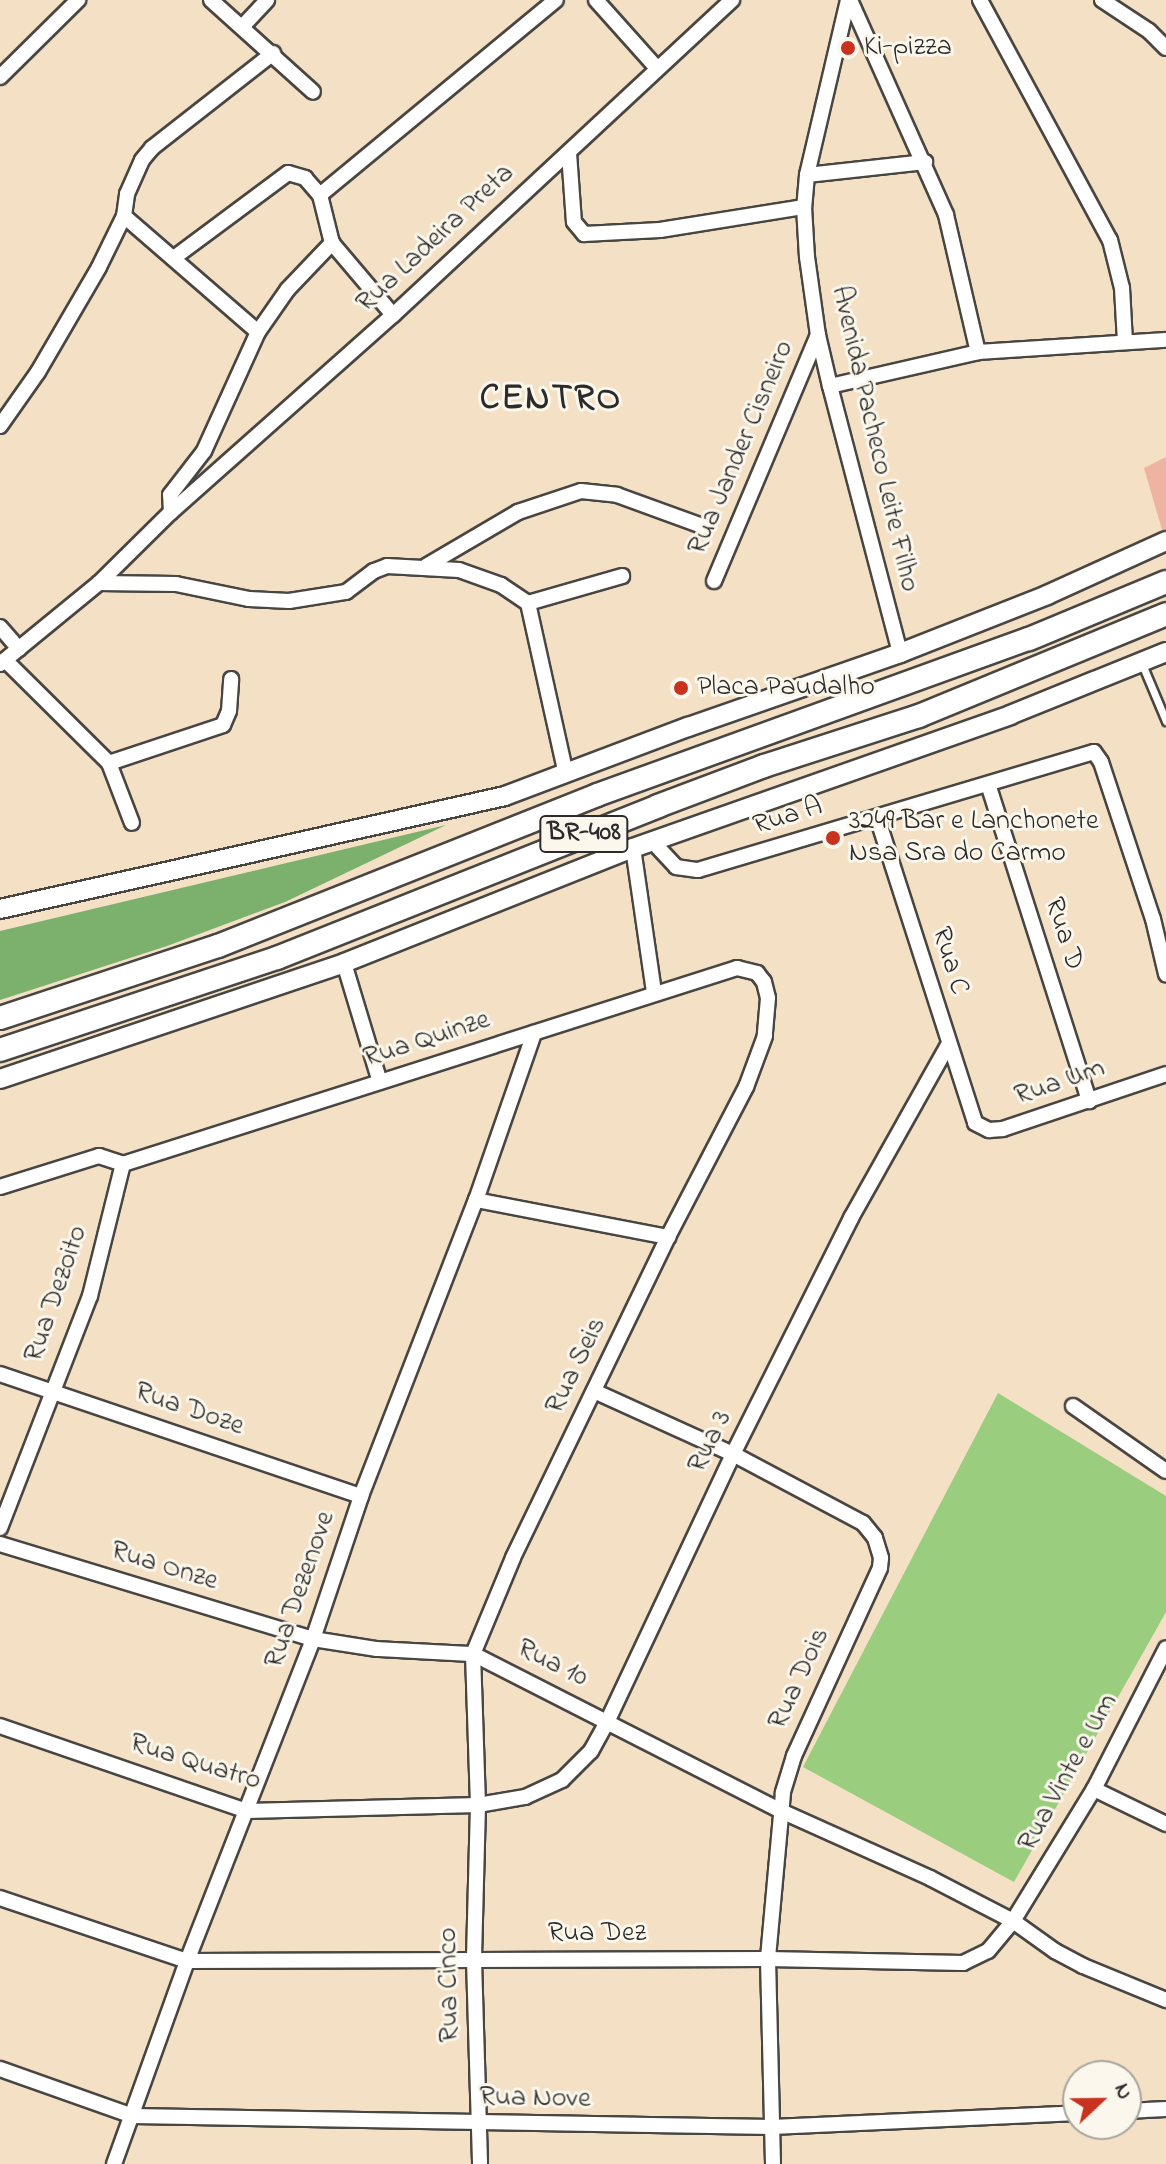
<!DOCTYPE html>
<html>
<head>
<meta charset="utf-8">
<style>
  body { margin:0 }
  #map { position:relative; width:1166px; height:2164px; overflow:hidden; background:#f3e0c5; font-family:"Indie Flower",sans-serif }
  div>[style] { position:absolute }
  [style*='--x'] { left:calc(var(--x)*1px); top:calc(var(--y)*1px); width:calc(var(--w)*1px); rotate:calc(var(--a)*1deg) }
  .green>* { inset:0; background:#9acd7e }
  .forest>* { inset:0; background:#7bb06d }
  .building>* { inset:0; background:#eeb4a1 }
  .roads { filter:drop-shadow(2px 0 #494642) drop-shadow(-2px 0 #494642) drop-shadow(0 2px #494642) drop-shadow(0 -2px #494642) }
  .service>* { height:7px; margin:-3.5px; padding:0 3.5px; transform-origin:3.5px; border-radius:3.5px; background:#fff }
  .minor>* { height:14px; margin:-7px; padding:0 7px; transform-origin:7px; border-radius:7px; background:#fff }
  .secondary>* { height:18px; margin:-9px; padding:0 9px; transform-origin:9px; border-radius:9px; background:#fff }
  .trunk>* { height:22px; margin:-11px; padding:0 11px; transform-origin:11px; border-radius:11px; background:#fff }
  .dots>* { width:22px; height:22px; translate:-50% -50%; box-sizing:border-box; border:4px solid #fbf7ec; border-radius:50% }
  span { translate:-50% -50%; white-space:nowrap; text-align:center; line-height:1.15; -webkit-text-stroke:6px #fbf7ec; paint-order:stroke }
  .shield-label span { padding:2px 6px; background:#fbf7ec; border:2px solid; border-radius:6px; -webkit-text-stroke-width:0 }
  .shield-label { font-size:26px; color:#2b2b2b; font-weight:700 }
  .poi-label { font-size:28px; color:#2b2b2b }
  .left { translate:0 -50%; text-align:left }
  .street-label { font-size:28px; color:#2b2b2b }
  .district-label { font-size:36px; color:#2b2b2b; font-weight:700; letter-spacing:2px }
  .north { position:absolute; left:1062px; top:2060px; width:80px; height:80px; box-sizing:border-box; background:#fbf7ec; border:2px solid #a8a59f; border-radius:50%; rotate:68deg; font-size:22px; font-weight:700; line-height:32px; text-align:center; color:#2b2b2b }
  .north::after { content:''; display:block; margin:auto; width:28px; height:36px; background:#c8321e; clip-path:polygon(50% 0,100% 100%,50% 72%,0 100%) }
</style>
</head>
<body>
<div id="map">
  <div class="green">
    <i style="clip-path:polygon(998px 1393px,1166px 1496px,1166px 1612px,1014px 1882px,803px 1767px)"></i>
  </div>
  <div class="forest">
    <i style="clip-path:polygon(446px 825px,285px 902px,167px 946px,0 1000px,0 931px)"></i>
  </div>
  <div class="building">
    <i style="clip-path:polygon(1166px 457px,1166px 529px,1162px 530px,1144px 468px)"></i>
  </div>
  <div class="roads">
    <div class="service">
      <i style="--x:1142;--y:664;--w:62;--a:67.2"></i>
    </div>
    <div class="minor">
      <i style="--x:211;--y:0;--w:137;--a:42"></i>
      <i style="--x:596;--y:0;--w:90;--a:48.2"></i>
      <i style="--x:848;--y:0;--w:180;--a:103.2"></i>
      <i style="--x:807;--y:175;--w:32;--a:95"></i>
      <i style="--x:804;--y:207;--w:50;--a:86.6"></i>
      <i style="--x:807;--y:257;--w:79;--a:82"></i>
      <i style="--x:818;--y:335;--w:52;--a:76.8"></i>
      <i style="--x:830;--y:386;--w:276;--a:75.3"></i>
      <i style="--x:850;--y:0;--w:235;--a:65.9"></i>
      <i style="--x:946;--y:215;--w:141;--a:76.9"></i>
      <i style="--x:980;--y:0;--w:273;--a:61.6"></i>
      <i style="--x:1110;--y:240;--w:49;--a:76"></i>
      <i style="--x:1122;--y:288;--w:54;--a:86.8"></i>
      <i style="--x:1102;--y:0;--w:56;--a:33.4"></i>
      <i style="--x:1149;--y:31;--w:24;--a:45"></i>
      <i style="--x:242;--y:27;--w:37;--a:-47"></i>
      <i style="--x:0;--y:77;--w:110;--a:-44.6"></i>
      <i style="--x:569;--y:153;--w:69;--a:85.9"></i>
      <i style="--x:574;--y:222;--w:16;--a:50"></i>
      <i style="--x:584;--y:234;--w:76;--a:-3"></i>
      <i style="--x:660;--y:230;--w:146;--a:-9.1"></i>
      <i style="--x:807;--y:175;--w:119;--a:-6.3"></i>
      <i style="--x:320;--y:195;--w:49;--a:76"></i>
      <i style="--x:332;--y:243;--w:94;--a:49.7"></i>
      <i style="--x:124;--y:216;--w:177;--a:40.9"></i>
      <i style="--x:175;--y:257;--w:141;--a:-36.6"></i>
      <i style="--x:288;--y:173;--w:18;--a:16"></i>
      <i style="--x:305;--y:178;--w:23;--a:49"></i>
      <i style="--x:320;--y:195;--w:306;--a:-39.6"></i>
      <i style="--x:830;--y:386;--w:152;--a:-12.9"></i>
      <i style="--x:978;--y:352;--w:188;--a:-3.7"></i>
      <i style="--x:0;--y:426;--w:66;--a:-54.9"></i>
      <i style="--x:38;--y:372;--w:121;--a:-59.8"></i>
      <i style="--x:99;--y:267;--w:57;--a:-63.9"></i>
      <i style="--x:124;--y:216;--w:22;--a:-82"></i>
      <i style="--x:127;--y:194;--w:37;--a:-66"></i>
      <i style="--x:142;--y:160;--w:16;--a:-50"></i>
      <i style="--x:152;--y:148;--w:154;--a:-38.1"></i>
      <i style="--x:171;--y:512;--w:297;--a:-41.6"></i>
      <i style="--x:393;--y:315;--w:463;--a:-42.9"></i>
      <i style="--x:426;--y:566;--w:107;--a:-30.4"></i>
      <i style="--x:518;--y:512;--w:66;--a:-18.4"></i>
      <i style="--x:581;--y:491;--w:36;--a:6"></i>
      <i style="--x:617;--y:495;--w:94;--a:20"></i>
      <i style="--x:714;--y:581;--w:267;--a:-67.1"></i>
      <i style="--x:99;--y:583;--w:101;--a:-44.6"></i>
      <i style="--x:171;--y:512;--w:17;--a:-93"></i>
      <i style="--x:170;--y:495;--w:56;--a:-52.3"></i>
      <i style="--x:204;--y:451;--w:131;--a:-65.6"></i>
      <i style="--x:258;--y:332;--w:52;--a:-55.1"></i>
      <i style="--x:288;--y:289;--w:64;--a:-46.3"></i>
      <i style="--x:528;--y:603;--w:98;--a:-16"></i>
      <i style="--x:0;--y:627;--w:29;--a:49"></i>
      <i style="--x:5;--y:660;--w:146;--a:44.7"></i>
      <i style="--x:109;--y:763;--w:64;--a:69"></i>
      <i style="--x:0;--y:664;--w:128;--a:-39.3"></i>
      <i style="--x:99;--y:583;--w:77;--a:0.7"></i>
      <i style="--x:176;--y:584;--w:75;--a:11.6"></i>
      <i style="--x:249;--y:599;--w:40;--a:2.9"></i>
      <i style="--x:289;--y:601;--w:58;--a:-9"></i>
      <i style="--x:346;--y:592;--w:35;--a:-37"></i>
      <i style="--x:374;--y:571;--w:14;--a:-21"></i>
      <i style="--x:387;--y:566;--w:72;--a:3.2"></i>
      <i style="--x:459;--y:570;--w:45;--a:19.7"></i>
      <i style="--x:501;--y:585;--w:32;--a:34"></i>
      <i style="--x:528;--y:603;--w:175;--a:77.5"></i>
      <i style="--x:109;--y:763;--w:120;--a:-18.4"></i>
      <i style="--x:223;--y:725;--w:15;--a:-67"></i>
      <i style="--x:229;--y:711;--w:32;--a:-86"></i>
      <i style="--x:988;--y:784;--w:333;--a:72.3"></i>
      <i style="--x:877;--y:817;--w:321;--a:72.2"></i>
      <i style="--x:975;--y:1123;--w:16;--a:27"></i>
      <i style="--x:989;--y:1130;--w:14;--a:-4"></i>
      <i style="--x:1003;--y:1129;--w:172;--a:-18.6"></i>
      <i style="--x:652;--y:841;--w:35;--a:47"></i>
      <i style="--x:676;--y:867;--w:22;--a:8"></i>
      <i style="--x:698;--y:870;--w:413;--a:-16.6"></i>
      <i style="--x:1094;--y:752;--w:12;--a:55"></i>
      <i style="--x:1101;--y:762;--w:165;--a:71.7"></i>
      <i style="--x:1153;--y:919;--w:57;--a:76.7"></i>
      <i style="--x:633;--y:848;--w:146;--a:81.7"></i>
      <i style="--x:344;--y:963;--w:124;--a:73.2"></i>
      <i style="--x:123;--y:1164;--w:645;--a:-17.7"></i>
      <i style="--x:737;--y:968;--w:21;--a:14"></i>
      <i style="--x:757;--y:973;--w:11;--a:52"></i>
      <i style="--x:764;--y:982;--w:16;--a:76"></i>
      <i style="--x:768;--y:998;--w:38;--a:95"></i>
      <i style="--x:765;--y:1036;--w:54;--a:110.4"></i>
      <i style="--x:746;--y:1087;--w:169;--a:117.5"></i>
      <i style="--x:668;--y:1237;--w:356;--a:115.8"></i>
      <i style="--x:513;--y:1558;--w:104;--a:112.6"></i>
      <i style="--x:473;--y:1654;--w:151;--a:88.1"></i>
      <i style="--x:478;--y:1805;--w:155;--a:91.5"></i>
      <i style="--x:474;--y:1960;--w:204;--a:88.3"></i>
      <i style="--x:0;--y:1187;--w:104;--a:-17.4"></i>
      <i style="--x:99;--y:1156;--w:25;--a:18"></i>
      <i style="--x:476;--y:1200;--w:196;--a:10.9"></i>
      <i style="--x:0;--y:1374;--w:381;--a:18.7"></i>
      <i style="--x:594;--y:1391;--w:153;--a:24.4"></i>
      <i style="--x:733;--y:1454;--w:147;--a:28"></i>
      <i style="--x:863;--y:1523;--w:19;--a:51"></i>
      <i style="--x:875;--y:1538;--w:21;--a:73"></i>
      <i style="--x:881;--y:1558;--w:10;--a:96"></i>
      <i style="--x:880;--y:1568;--w:207;--a:114.6"></i>
      <i style="--x:794;--y:1756;--w:39;--a:107"></i>
      <i style="--x:783;--y:1793;--w:167;--a:95.2"></i>
      <i style="--x:768;--y:1959;--w:205;--a:88.6"></i>
      <i style="--x:1073;--y:1406;--w:113;--a:35"></i>
      <i style="--x:0;--y:1528;--w:249;--a:-68.8"></i>
      <i style="--x:90;--y:1296;--w:136;--a:-76"></i>
      <i style="--x:0;--y:1544;--w:327;--a:16.9"></i>
      <i style="--x:313;--y:1639;--w:65;--a:8.9"></i>
      <i style="--x:377;--y:1649;--w:96;--a:3"></i>
      <i style="--x:473;--y:1654;--w:346;--a:27"></i>
      <i style="--x:781;--y:1811;--w:163;--a:24.2"></i>
      <i style="--x:930;--y:1878;--w:93;--a:27.4"></i>
      <i style="--x:1013;--y:1921;--w:52;--a:35.5"></i>
      <i style="--x:1055;--y:1951;--w:32;--a:28"></i>
      <i style="--x:1083;--y:1966;--w:90;--a:22.3"></i>
      <i style="--x:0;--y:1726;--w:261;--a:19"></i>
      <i style="--x:247;--y:1811;--w:231;--a:-1.5"></i>
      <i style="--x:478;--y:1805;--w:48;--a:-9.7"></i>
      <i style="--x:525;--y:1797;--w:41;--a:-24.7"></i>
      <i style="--x:562;--y:1780;--w:41;--a:-45"></i>
      <i style="--x:591;--y:1751;--w:35;--a:-61"></i>
      <i style="--x:608;--y:1720;--w:294;--a:-64.8"></i>
      <i style="--x:733;--y:1454;--w:264;--a:-63.4"></i>
      <i style="--x:851;--y:1218;--w:198;--a:-60.7"></i>
      <i style="--x:1094;--y:1789;--w:80;--a:25.9"></i>
      <i style="--x:0;--y:1898;--w:197;--a:18.6"></i>
      <i style="--x:187;--y:1961;--w:581;--a:-0.2"></i>
      <i style="--x:768;--y:1959;--w:195;--a:1.2"></i>
      <i style="--x:963;--y:1963;--w:28;--a:-26"></i>
      <i style="--x:988;--y:1951;--w:39;--a:-50"></i>
      <i style="--x:1013;--y:1921;--w:155;--a:-58.5"></i>
      <i style="--x:1094;--y:1789;--w:158;--a:-62.9"></i>
      <i style="--x:0;--y:2069;--w:141;--a:19.5"></i>
      <i style="--x:133;--y:2116;--w:639;--a:0.99"></i>
      <i style="--x:772;--y:2127;--w:306;--a:-2.6"></i>
      <i style="--x:1126;--y:2111;--w:40;--a:-2.9"></i>
      <i style="--x:114;--y:2164;--w:216;--a:-70.2"></i>
      <i style="--x:187;--y:1961;--w:346;--a:-68.6"></i>
      <i style="--x:313;--y:1639;--w:151;--a:-71.4"></i>
      <i style="--x:361;--y:1496;--w:318;--a:-68.8"></i>
      <i style="--x:476;--y:1200;--w:177;--a:-70.8"></i>
    </div>
    <div class="secondary">
      <i style="--x:0;--y:909;--w:517;--a:-12.61"></i>
      <i style="--x:505;--y:796;--w:196;--a:-20.7"></i>
      <i style="--x:688;--y:727;--w:225;--a:-19.2"></i>
      <i style="--x:900;--y:653;--w:158;--a:-21.5"></i>
      <i style="--x:1047;--y:595;--w:131;--a:-24.4"></i>
      <i style="--x:0;--y:1079;--w:363;--a:-18.6"></i>
      <i style="--x:344;--y:963;--w:311;--a:-21.7"></i>
      <i style="--x:633;--y:848;--w:400;--a:-19.4"></i>
      <i style="--x:1010;--y:715;--w:168;--a:-22"></i>
    </div>
    <div class="trunk">
      <i style="--x:0;--y:1018;--w:230;--a:-18.3"></i>
      <i style="--x:218;--y:946;--w:408;--a:-21.7"></i>
      <i style="--x:597;--y:795;--w:459;--a:-19.9"></i>
      <i style="--x:1029;--y:639;--w:148;--a:-22.6"></i>
      <i style="--x:0;--y:1050;--w:292;--a:-18.4"></i>
      <i style="--x:277;--y:958;--w:410;--a:-21.7"></i>
      <i style="--x:658;--y:806;--w:113;--a:-20.7"></i>
      <i style="--x:764;--y:766;--w:163;--a:-17.9"></i>
      <i style="--x:919;--y:716;--w:267;--a:-22.4"></i>
    </div>
  </div>
  <div class="dots">
    <i style="left:848px;top:48px;background:#c8321e"></i>
    <i style="left:681px;top:688px;background:#c8321e"></i>
    <i style="left:833px;top:838px;background:#c8321e"></i>
  </div>
  <div class="shield-label">
    <span style="left:584px;top:834px">BR-408</span>
  </div>
  <div class="poi-label">
    <span class="left" style="left:864px;top:48px">Ki-pizza</span>
    <span class="left" style="left:697px;top:688px">Placa Paudalho</span>
    <span class="left" style="left:849px;top:838px">3249 Bar e Lanchonete<br>Nsa Sra do Carmo</span>
  </div>
  <div class="street-label">
    <span style="left:436px;top:239px;rotate:-43deg">Rua Ladeira Preta</span>
    <span style="left:874px;top:439px;rotate:77deg">Avenida Pacheco Leite Filho</span>
    <span style="left:742px;top:448px;rotate:-67deg">Rua Jander Cisneiro</span>
    <span style="left:788px;top:817px;rotate:-17deg">Rua A</span>
    <span style="left:1063px;top:934px;rotate:72deg">Rua D</span>
    <span style="left:949px;top:961px;rotate:73deg">Rua C</span>
    <span style="left:427px;top:1040px;rotate:-18deg">Rua Quinze</span>
    <span style="left:1060px;top:1083px;rotate:-19deg">Rua Um</span>
    <span style="left:57px;top:1294px;rotate:-71deg">Rua Dezoito</span>
    <span style="left:577px;top:1366px;rotate:-64deg">Rua Seis</span>
    <span style="left:189px;top:1410px;rotate:19deg">Rua Doze</span>
    <span style="left:711px;top:1442px;rotate:-64deg">Rua 3</span>
    <span style="left:164px;top:1567px;rotate:17deg">Rua Onze</span>
    <span style="left:301px;top:1590px;rotate:-71deg">Rua Dezenove</span>
    <span style="left:552px;top:1664px;rotate:26deg">Rua 10</span>
    <span style="left:800px;top:1679px;rotate:-65deg">Rua Dois</span>
    <span style="left:195px;top:1763px;rotate:17deg">Rua Quatro</span>
    <span style="left:1069px;top:1773px;rotate:-61deg">Rua Vinte e Um</span>
    <span style="left:597px;top:1934px">Rua Dez</span>
    <span style="left:450px;top:1985px;rotate:-91deg">Rua Cinco</span>
    <span style="left:535px;top:2099px;rotate:1deg">Rua Nove</span>
  </div>
  <div class="district-label">
    <span style="left:551px;top:400px">CENTRO</span>
  </div>
  <div class="north">N</div>
</div>
</body>
</html>
